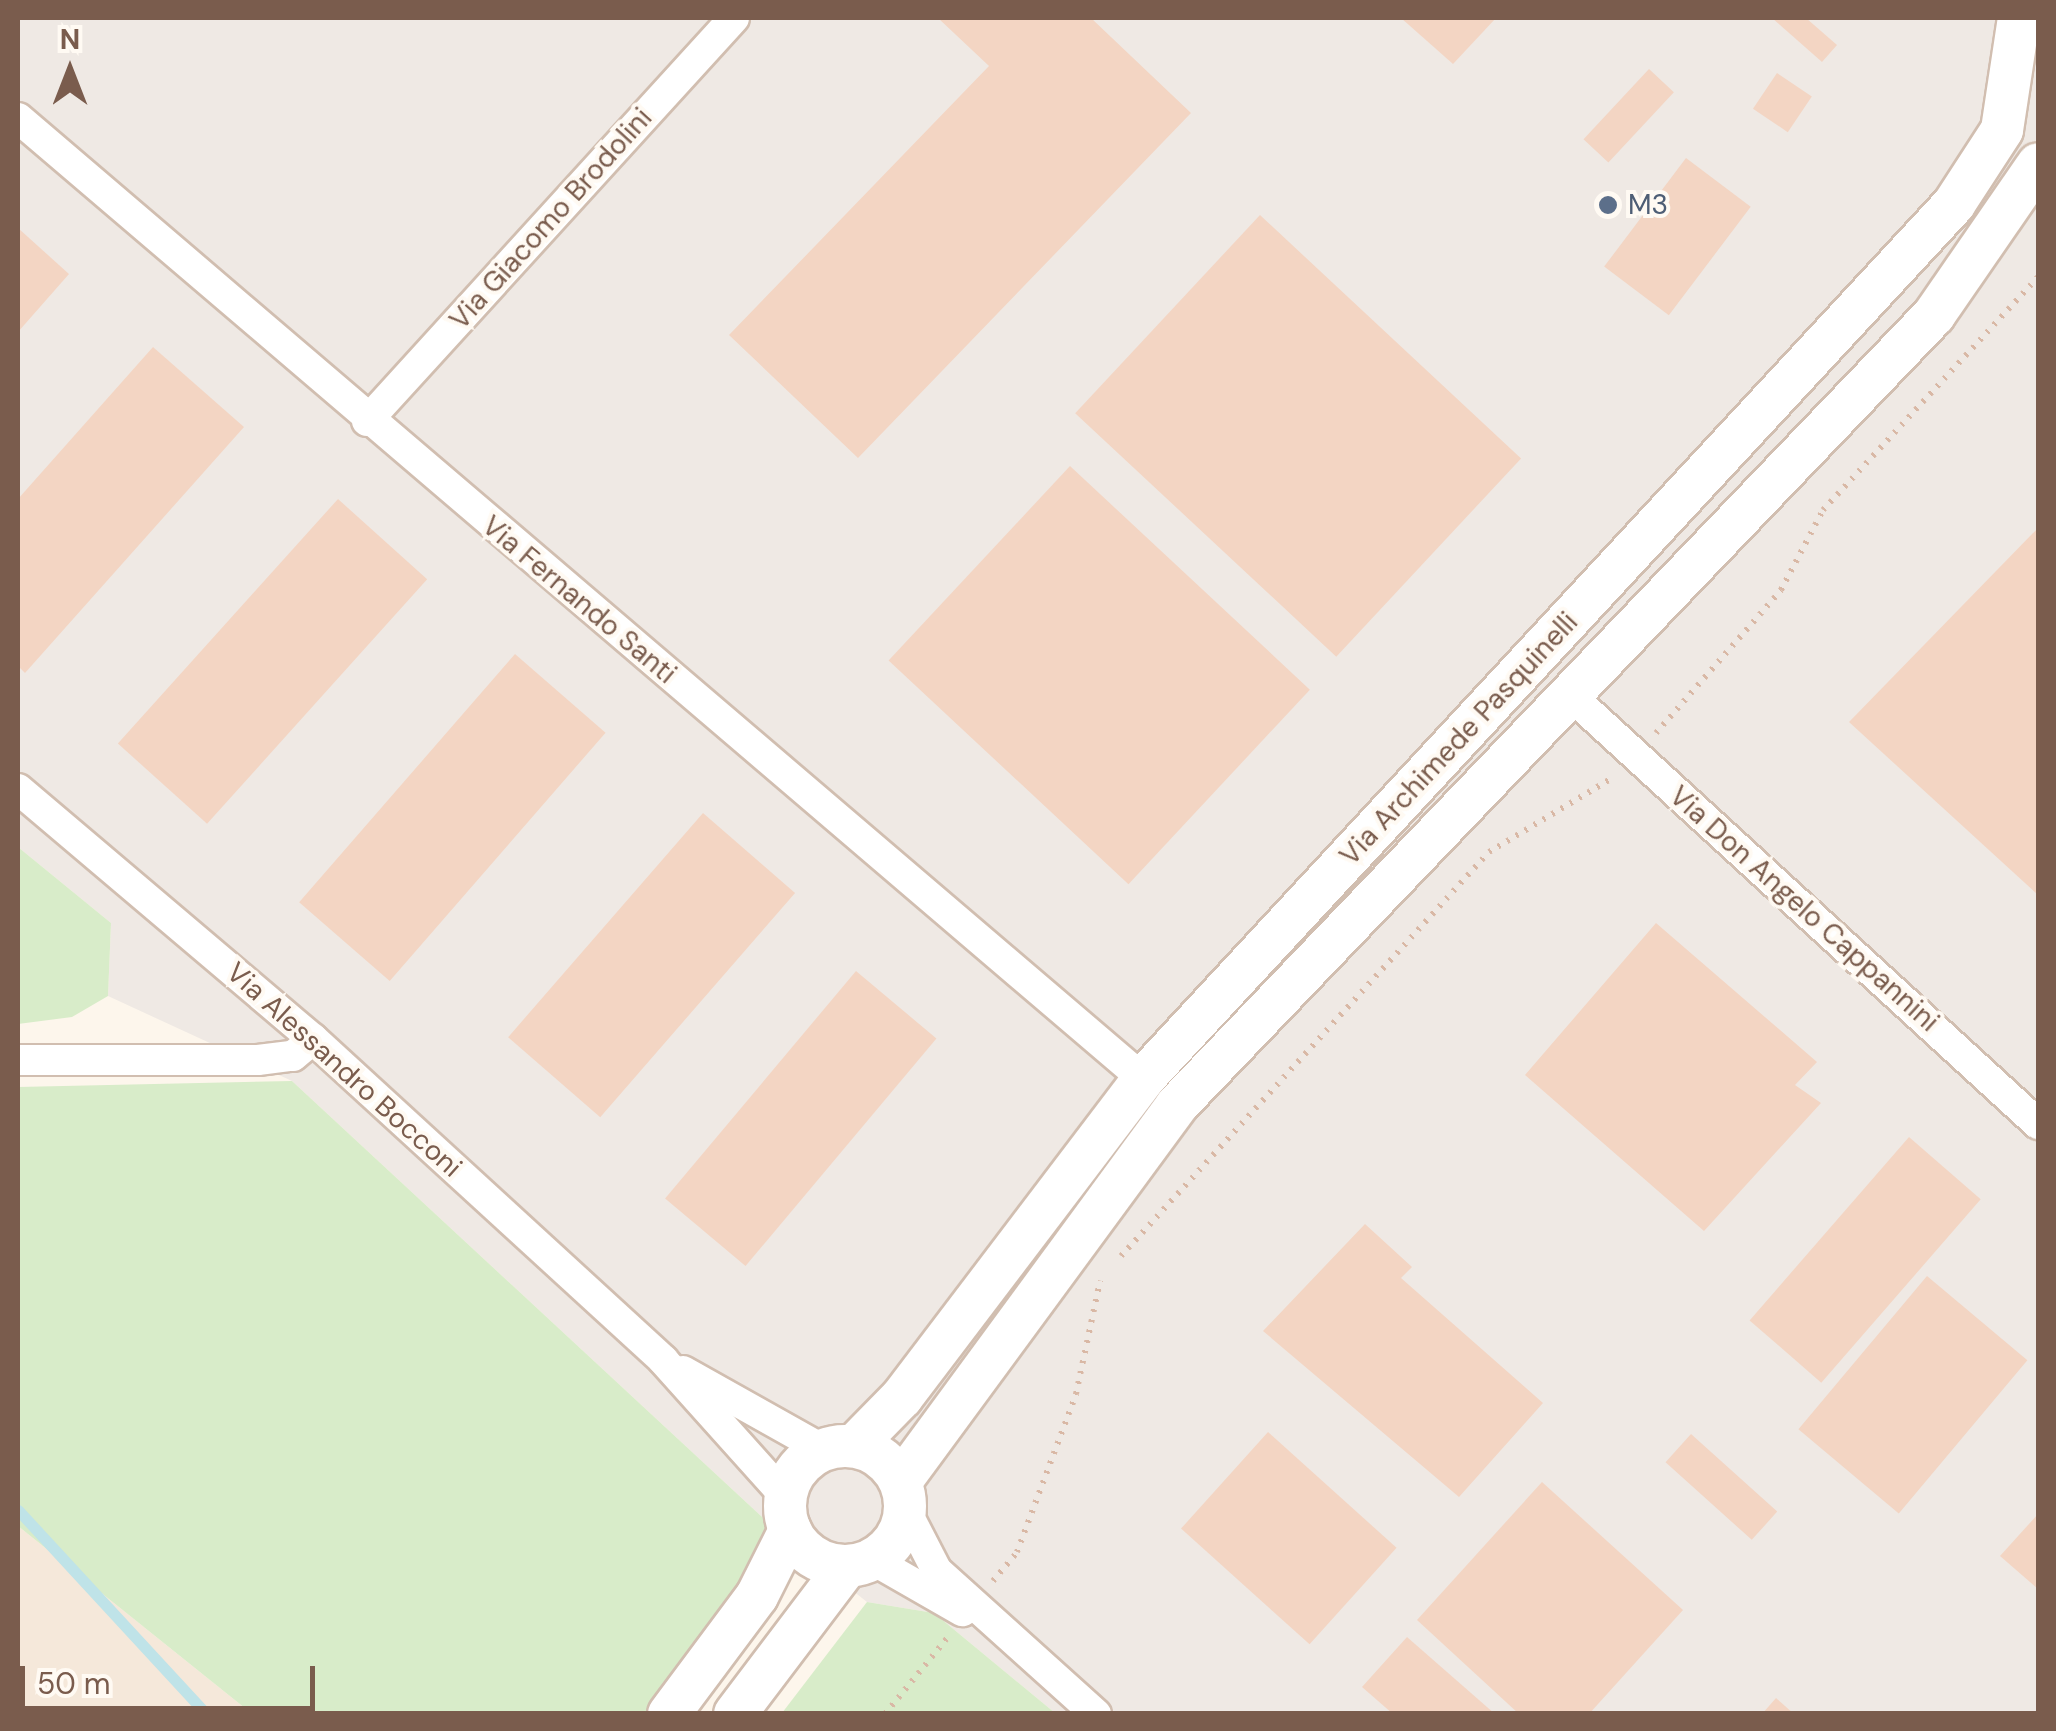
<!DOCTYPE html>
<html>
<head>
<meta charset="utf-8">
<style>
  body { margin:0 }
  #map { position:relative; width:2056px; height:1731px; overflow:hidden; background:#fdf6ec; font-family:"DM Sans",sans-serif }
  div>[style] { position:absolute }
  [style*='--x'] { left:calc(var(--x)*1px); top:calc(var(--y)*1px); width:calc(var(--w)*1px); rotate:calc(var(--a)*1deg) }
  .residential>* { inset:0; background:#f5e8da }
  .industrial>* { inset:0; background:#efe9e4 }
  .green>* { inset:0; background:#d8ecc9 }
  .stream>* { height:11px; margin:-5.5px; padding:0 5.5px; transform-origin:5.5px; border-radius:5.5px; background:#bfe3e8 }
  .building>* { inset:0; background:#f3d5c3; transform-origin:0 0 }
  .path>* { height:6px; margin-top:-3px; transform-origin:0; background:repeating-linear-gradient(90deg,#d9b8a5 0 2.5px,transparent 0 10.5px) }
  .roads { filter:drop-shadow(2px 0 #d1beb0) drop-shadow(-2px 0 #d1beb0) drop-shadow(0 2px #d1beb0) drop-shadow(0 -2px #d1beb0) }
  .street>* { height:30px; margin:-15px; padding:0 15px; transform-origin:15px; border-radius:15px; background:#fff }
  .secondary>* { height:42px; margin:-21px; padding:0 21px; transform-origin:21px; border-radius:21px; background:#fff }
  .secondary>.ring { margin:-21px; padding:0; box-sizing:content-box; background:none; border:42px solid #fff; border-radius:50% }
  .dots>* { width:28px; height:28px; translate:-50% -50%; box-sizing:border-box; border:5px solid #fffaf3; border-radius:50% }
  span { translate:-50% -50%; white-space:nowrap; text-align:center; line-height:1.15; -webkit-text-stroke:8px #fffaf3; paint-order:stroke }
  .service-label { font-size:28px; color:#4e5e75 }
  .left { translate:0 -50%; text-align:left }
  .street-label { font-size:28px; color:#7a5c4d }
  .frame { position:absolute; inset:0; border:20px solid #7a5c4d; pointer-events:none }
  .north { position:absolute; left:20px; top:20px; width:100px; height:100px; -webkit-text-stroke:8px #fffaf3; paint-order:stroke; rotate:0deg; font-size:28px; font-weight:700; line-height:40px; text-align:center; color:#7a5c4d }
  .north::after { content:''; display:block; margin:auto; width:35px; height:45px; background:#7a5c4d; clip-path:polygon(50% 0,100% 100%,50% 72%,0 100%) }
  .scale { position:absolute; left:20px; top:1666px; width:295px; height:45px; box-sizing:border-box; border:5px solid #7a5c4d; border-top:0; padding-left:12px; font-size:30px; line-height:35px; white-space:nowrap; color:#7a5c4d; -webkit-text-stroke:8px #fffaf3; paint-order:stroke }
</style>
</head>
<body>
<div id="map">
  <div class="residential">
    <i style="clip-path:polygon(18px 1526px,251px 1713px,18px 1713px)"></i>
  </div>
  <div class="industrial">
    <i style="clip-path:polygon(18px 18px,2038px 18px,2038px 1713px,1055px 1713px,934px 1613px,867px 1602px,775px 1529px,292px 1081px,108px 996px,111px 923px,18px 847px)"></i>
  </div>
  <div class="green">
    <i style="clip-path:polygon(18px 847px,111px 923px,108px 996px,72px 1017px,18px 1024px)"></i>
    <i style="clip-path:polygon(292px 1081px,775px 1529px,657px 1713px,251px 1713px,18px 1526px,18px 1087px)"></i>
    <i style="clip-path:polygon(867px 1602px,934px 1613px,1055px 1713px,782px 1713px)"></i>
  </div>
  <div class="stream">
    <i style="--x:18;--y:1510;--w:277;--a:47.3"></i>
  </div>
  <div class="building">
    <i style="clip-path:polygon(938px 18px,1091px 18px,1191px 113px,858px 458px,729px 335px,989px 66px)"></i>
    <i style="clip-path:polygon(1401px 18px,1496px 18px,1453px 64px)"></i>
    <i style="clip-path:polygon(1772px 18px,1806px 18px,1837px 45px,1822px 62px)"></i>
    <i style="left:1649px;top:69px;width:34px;height:96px;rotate:43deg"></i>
    <i style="left:1777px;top:73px;width:42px;height:43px;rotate:34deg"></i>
    <i style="left:1686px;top:158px;width:81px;height:136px;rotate:37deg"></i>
    <i style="left:1260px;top:215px;width:357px;height:271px;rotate:43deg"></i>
    <i style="clip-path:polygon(18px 228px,69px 274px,18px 332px)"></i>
    <i style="clip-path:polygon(153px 347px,244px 427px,25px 673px,18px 666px,18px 499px)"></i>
    <i style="left:1070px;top:466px;width:328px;height:266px;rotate:43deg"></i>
    <i style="left:338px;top:499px;width:120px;height:329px;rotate:42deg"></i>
    <i style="clip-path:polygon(2038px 528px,2038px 895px,1849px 722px)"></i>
    <i style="left:515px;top:654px;width:120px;height:329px;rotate:41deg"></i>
    <i style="left:703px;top:813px;width:122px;height:297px;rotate:41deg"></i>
    <i style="clip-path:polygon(1656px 923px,1817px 1062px,1795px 1085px,1821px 1103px,1704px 1231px,1525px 1075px)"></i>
    <i style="left:856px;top:971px;width:105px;height:297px;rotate:40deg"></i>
    <i style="left:1909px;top:1137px;width:95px;height:243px;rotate:41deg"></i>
    <i style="clip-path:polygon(1365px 1224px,1412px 1267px,1401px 1278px,1543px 1403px,1459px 1497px,1263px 1331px)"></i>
    <i style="left:1927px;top:1276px;width:131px;height:200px;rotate:40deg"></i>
    <i style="left:1268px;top:1432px;width:173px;height:130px;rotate:42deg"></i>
    <i style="left:1691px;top:1434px;width:116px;height:38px;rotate:42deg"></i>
    <i style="clip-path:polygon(1542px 1482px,1683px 1610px,1589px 1714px,1519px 1714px,1417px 1620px)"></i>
    <i style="clip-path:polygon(2038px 1514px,2038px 1589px,2000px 1556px)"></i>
    <i style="clip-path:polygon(1407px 1637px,1495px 1714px,1393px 1714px,1362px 1687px)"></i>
    <i style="clip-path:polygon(1776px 1698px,1794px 1714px,1762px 1714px)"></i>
  </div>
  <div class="path">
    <i style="--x:1656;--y:733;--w:190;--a:-48.8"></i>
    <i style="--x:1781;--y:590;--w:90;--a:-62.3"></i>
    <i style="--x:1823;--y:510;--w:317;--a:-47.3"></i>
    <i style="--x:1121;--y:1256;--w:546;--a:-47.67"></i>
    <i style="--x:1489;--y:852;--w:144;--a:-31"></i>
    <i style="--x:993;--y:1581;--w:38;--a:-50"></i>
    <i style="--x:1017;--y:1552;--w:169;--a:-69.5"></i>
    <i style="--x:1076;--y:1394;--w:116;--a:-78"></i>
    <i style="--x:885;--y:1714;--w:99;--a:-50.7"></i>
  </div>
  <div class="roads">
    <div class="street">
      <i style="--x:18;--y:118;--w:1480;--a:40.5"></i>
      <i style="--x:367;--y:421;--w:545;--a:-47.68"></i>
      <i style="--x:1570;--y:695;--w:635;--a:42.51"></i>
      <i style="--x:18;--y:789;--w:387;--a:40.3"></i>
      <i style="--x:313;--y:1039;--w:475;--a:42.5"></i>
      <i style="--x:663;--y:1360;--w:184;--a:48.1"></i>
      <i style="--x:18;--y:1060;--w:240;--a:0"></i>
      <i style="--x:258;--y:1060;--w:35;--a:-7"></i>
      <i style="--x:293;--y:1056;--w:26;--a:-40"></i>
      <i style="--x:683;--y:1371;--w:162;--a:29.3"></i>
      <i style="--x:906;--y:1511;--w:68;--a:62.7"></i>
      <i style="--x:937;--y:1571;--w:214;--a:42"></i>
      <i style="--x:873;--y:1560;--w:103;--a:29.8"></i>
    </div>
    <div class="secondary">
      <i class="ring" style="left:785px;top:1446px;width:78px;height:78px"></i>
      <i style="--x:854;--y:1446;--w:69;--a:-45.6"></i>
      <i style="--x:902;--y:1397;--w:399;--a:-52.8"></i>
      <i style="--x:1143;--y:1079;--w:1193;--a:-47.17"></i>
      <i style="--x:1954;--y:204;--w:88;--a:-57"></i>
      <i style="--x:2002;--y:130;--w:113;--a:-81.4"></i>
      <i style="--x:901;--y:1481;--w:466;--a:-53.7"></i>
      <i style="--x:1177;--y:1105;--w:1094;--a:-46.22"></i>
      <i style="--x:1934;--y:315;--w:183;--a:-55.4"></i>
      <i style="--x:669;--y:1714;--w:147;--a:-53.3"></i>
      <i style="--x:757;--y:1596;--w:74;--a:-63.4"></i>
      <i style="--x:735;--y:1714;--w:184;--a:-52.9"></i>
    </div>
  </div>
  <div class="dots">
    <i style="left:1608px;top:205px;background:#5c6f8a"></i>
  </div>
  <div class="service-label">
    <span class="left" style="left:1628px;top:205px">M3</span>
  </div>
  <div class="street-label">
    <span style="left:551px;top:219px;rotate:-48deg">Via Giacomo Brodolini</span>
    <span style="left:579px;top:600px;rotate:40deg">Via Fernando Santi</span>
    <span style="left:1459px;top:739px;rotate:-47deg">Via Archimede Pasquinelli</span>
    <span style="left:1804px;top:909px;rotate:42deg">Via Don Angelo Cappannini</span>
    <span style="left:344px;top:1070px;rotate:42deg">Via Alessandro Bocconi</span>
  </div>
  <div class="frame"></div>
  <div class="north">N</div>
  <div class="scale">50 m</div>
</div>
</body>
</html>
